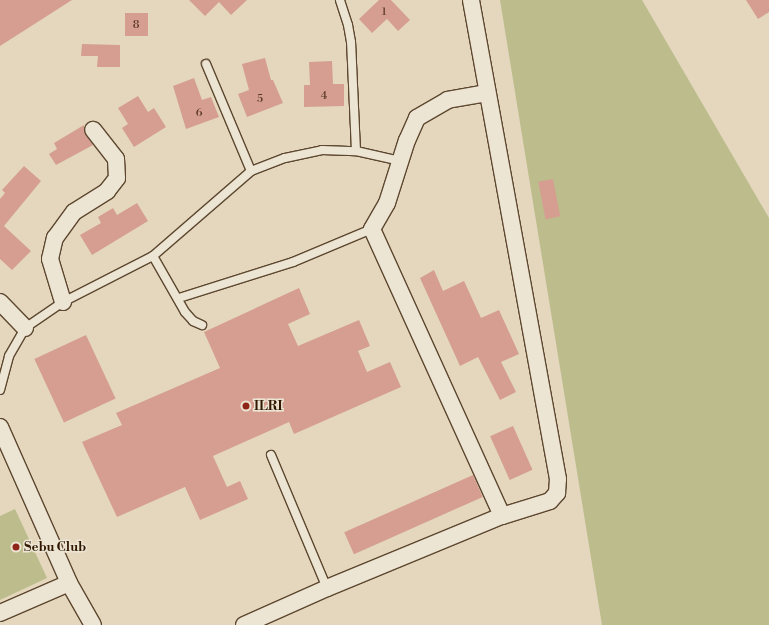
<!DOCTYPE html>
<html>
<head>
<meta charset="utf-8">
<style>
  body { margin:0 }
  #map { position:relative; width:769px; height:625px; overflow:hidden; background:#e4d7bd; font-family:"Libre Bodoni",serif }
  div>[style] { position:absolute }
  [style*='--x'] { left:calc(var(--x)*1px); top:calc(var(--y)*1px); width:calc(var(--w)*1px); rotate:calc(var(--a)*1deg) }
  .green>* { inset:0; background:#bcbc8c }
  .building>* { inset:0; background:#d59e91; transform-origin:0 0 }
  .roads { filter:drop-shadow(1px 0 #5d472f) drop-shadow(-1px 0 #5d472f) drop-shadow(0 1px #5d472f) drop-shadow(0 -1px #5d472f) }
  .lane>* { height:8px; margin:-4px; padding:0 4px; transform-origin:4px; border-radius:4px; background:#ede5d4 }
  .street>* { height:16px; margin:-8px; padding:0 8px; transform-origin:8px; border-radius:8px; background:#ede5d4 }
  .dots>* { width:11px; height:11px; translate:-50% -50%; box-sizing:border-box; border:2px solid #ede5d4; border-radius:50% }
  span { translate:-50% -50%; white-space:nowrap; text-align:center; line-height:1.15; -webkit-text-stroke:3px #ede5d4; paint-order:stroke }
  .number-label { font-size:11px; color:#593924 }
  .number-label span { -webkit-text-stroke-width:0 }
  .poi-label { font-size:13px; color:#301700; font-weight:700 }
  .left { translate:0 -50%; text-align:left }
</style>
</head>
<body>
<div id="map">
  <div class="green">
    <i style="clip-path:polygon(500px 0,642px 0,769px 218px,769px 625px,602px 625px)"></i>
    <i style="clip-path:polygon(15px 509px,47px 578px,0 600px,0 516px)"></i>
  </div>
  <div class="building">
    <i style="clip-path:polygon(0 0,72px 0,0 46px)"></i>
    <i style="clip-path:polygon(189px 0,247px 0,231px 15px,219px 2px,205px 16px)"></i>
    <i style="clip-path:polygon(379px 0,391px 0,410px 20px,398px 31px,387px 19px,372px 33px,359px 19px)"></i>
    <i style="clip-path:polygon(746px 0,769px 0,769px 12px,758px 19px)"></i>
    <i style="left:125px;top:13px;width:23px;height:23px"></i>
    <i style="clip-path:polygon(82px 44px,120px 45px,120px 67px,97px 67px,98px 56px,81px 56px)"></i>
    <i style="clip-path:polygon(265px 58px,271px 80px,273px 80px,283px 103px,247px 117px,238px 94px,249px 90px,242px 64px)"></i>
    <i style="clip-path:polygon(332px 61px,333px 84px,344px 84px,344px 106px,304px 107px,304px 85px,310px 85px,309px 62px)"></i>
    <i style="clip-path:polygon(194px 78px,202px 100px,211px 97px,219px 117px,186px 129px,173px 86px)"></i>
    <i style="clip-path:polygon(138px 96px,148px 112px,154px 108px,166px 127px,134px 147px,122px 128px,128px 124px,118px 108px)"></i>
    <i style="clip-path:polygon(84px 125px,84px 132px,93px 145px,56px 165px,49px 154px,57px 149px,54px 143px)"></i>
    <i style="clip-path:polygon(24px 166px,41px 181px,4px 226px,31px 251px,12px 270px,0 259px,0 199px,5px 193px,2px 190px)"></i>
    <i style="left:553px;top:179px;width:38px;height:15px;rotate:79deg"></i>
    <i style="clip-path:polygon(137px 203px,148px 221px,92px 255px,80px 235px,101px 223px,98px 217px,113px 208px,117px 215px)"></i>
    <i style="clip-path:polygon(434px 270px,443px 291px,464px 281px,481px 318px,499px 310px,519px 354px,501px 362px,516px 392px,500px 400px,478px 357px,460px 366px,420px 278px)"></i>
    <i style="clip-path:polygon(299px 288px,310px 314px,288px 324px,298px 346px,359px 320px,370px 346px,358px 351px,367px 372px,390px 362px,401px 387px,294px 434px,289px 422px,213px 456px,227px 487px,240px 481px,248px 499px,200px 520px,185px 487px,117px 517px,82px 442px,122px 425px,116px 413px,220px 368px,204px 332px)"></i>
    <i style="left:86px;top:335px;width:70px;height:57px;rotate:65deg"></i>
    <i style="left:513px;top:426px;width:48px;height:25px;rotate:66deg"></i>
    <i style="left:473px;top:475px;width:24px;height:141px;rotate:66deg"></i>
  </div>
  <div class="roads">
    <div class="lane">
      <i style="--x:206;--y:64;--w:116;--a:67.2"></i>
      <i style="--x:356;--y:151;--w:45;--a:12.8"></i>
      <i style="--x:153;--y:256;--w:64;--a:60.3"></i>
      <i style="--x:185;--y:312;--w:12;--a:48"></i>
      <i style="--x:193;--y:321;--w:10;--a:24"></i>
      <i style="--x:179;--y:298;--w:120;--a:-17.5"></i>
      <i style="--x:293;--y:262;--w:86;--a:-22.7"></i>
      <i style="--x:0;--y:390;--w:35;--a:-75"></i>
      <i style="--x:9;--y:356;--w:32;--a:-60"></i>
      <i style="--x:25;--y:328;--w:46;--a:-34.4"></i>
      <i style="--x:63;--y:302;--w:101;--a:-27.1"></i>
      <i style="--x:153;--y:256;--w:130;--a:-40.9"></i>
      <i style="--x:251;--y:171;--w:36;--a:-21"></i>
      <i style="--x:285;--y:158;--w:38;--a:-12"></i>
      <i style="--x:322;--y:150;--w:34;--a:2"></i>
      <i style="--x:356;--y:151;--w:109;--a:-92.6"></i>
      <i style="--x:351;--y:42;--w:17;--a:-100"></i>
      <i style="--x:348;--y:25;--w:26;--a:-108"></i>
      <i style="--x:271;--y:455;--w:144;--a:67.2"></i>
    </div>
    <div class="street">
      <i style="--x:487;--y:93;--w:40;--a:170"></i>
      <i style="--x:448;--y:100;--w:36;--a:150"></i>
      <i style="--x:417;--y:118;--w:24;--a:114"></i>
      <i style="--x:407;--y:140;--w:66;--a:107.6"></i>
      <i style="--x:387;--y:203;--w:30;--a:120"></i>
      <i style="--x:372;--y:229;--w:315;--a:65.6"></i>
      <i style="--x:0;--y:302;--w:36;--a:46"></i>
      <i style="--x:63;--y:302;--w:45;--a:-106.8"></i>
      <i style="--x:50;--y:259;--w:22;--a:-77"></i>
      <i style="--x:55;--y:238;--w:32;--a:-54"></i>
      <i style="--x:74;--y:212;--w:39;--a:-32"></i>
      <i style="--x:107;--y:191;--w:16;--a:-52"></i>
      <i style="--x:117;--y:178;--w:19;--a:-93"></i>
      <i style="--x:116;--y:159;--w:37;--a:-128"></i>
      <i style="--x:0;--y:427;--w:171;--a:66.1"></i>
      <i style="--x:69;--y:583;--w:48;--a:60.3"></i>
      <i style="--x:0;--y:613;--w:75;--a:-23.5"></i>
      <i style="--x:244;--y:625;--w:91;--a:-24"></i>
      <i style="--x:327;--y:588;--w:189;--a:-22.4"></i>
      <i style="--x:502;--y:516;--w:50;--a:-17.4"></i>
      <i style="--x:550;--y:501;--w:11;--a:-49"></i>
      <i style="--x:557;--y:493;--w:14;--a:-86"></i>
      <i style="--x:558;--y:479;--w:487;--a:-100.3"></i>
    </div>
  </div>
  <div class="dots">
    <i style="left:246px;top:406px;background:#8f2418"></i>
    <i style="left:16px;top:547px;background:#8f2418"></i>
  </div>
  <div class="number-label">
    <span style="left:384px;top:12px">1</span>
    <span style="left:136px;top:25px">8</span>
    <span style="left:324px;top:96px">4</span>
    <span style="left:260px;top:99px">5</span>
    <span style="left:199px;top:113px">6</span>
  </div>
  <div class="poi-label">
    <span class="left" style="left:254px;top:406px">ILRI</span>
    <span class="left" style="left:24px;top:547px">Sebu Club</span>
  </div>
</div>
</body>
</html>
